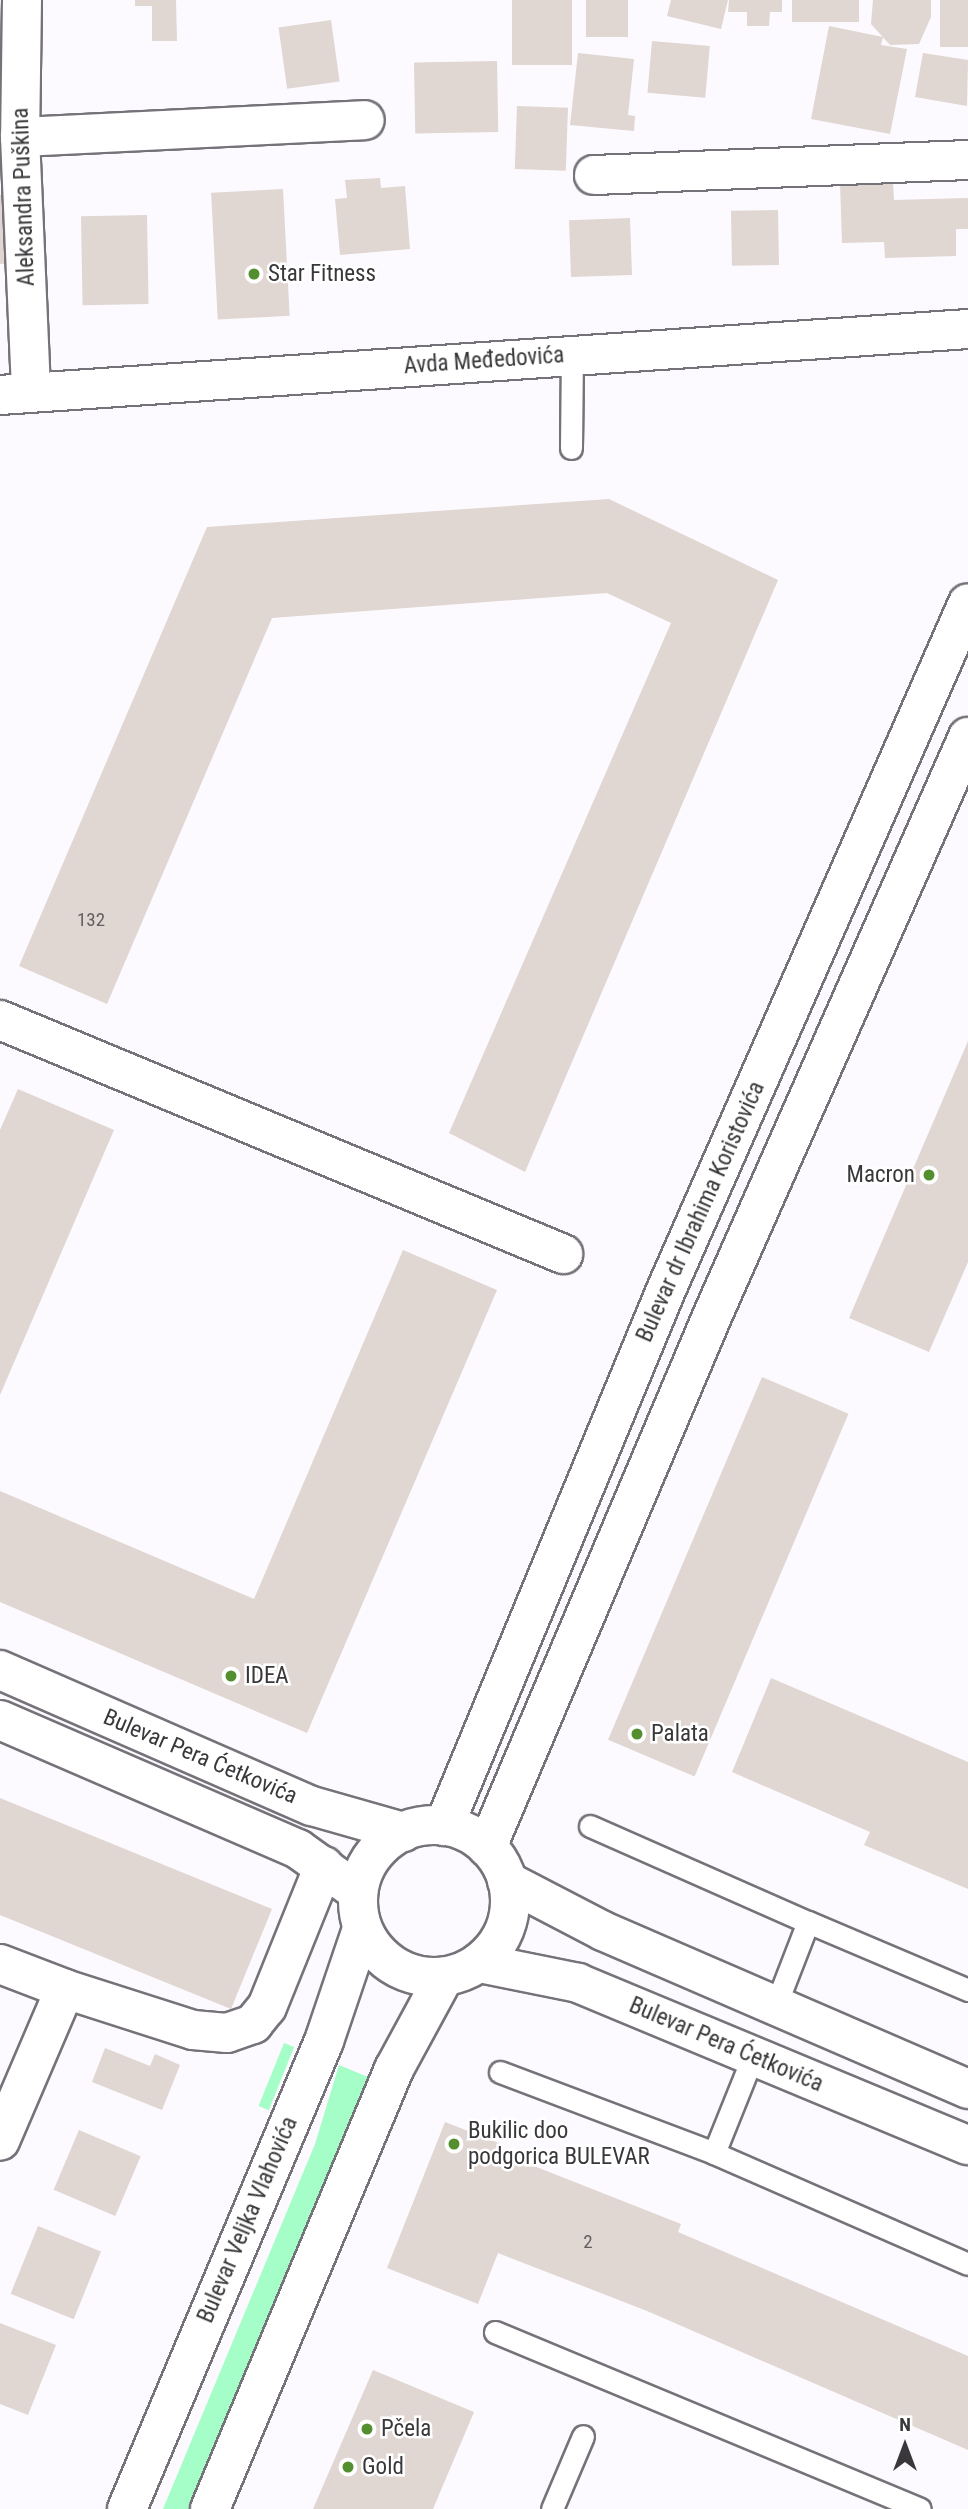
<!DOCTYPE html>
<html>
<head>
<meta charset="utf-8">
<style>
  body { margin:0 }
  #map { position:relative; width:968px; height:2509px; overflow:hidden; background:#fcfaff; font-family:"Roboto Condensed",sans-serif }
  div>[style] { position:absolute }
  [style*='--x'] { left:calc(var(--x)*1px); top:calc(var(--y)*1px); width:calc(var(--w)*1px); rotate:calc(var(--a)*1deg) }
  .green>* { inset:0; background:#a5fec7; transform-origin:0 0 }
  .building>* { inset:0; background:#e0d6d2; transform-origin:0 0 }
  .roads { filter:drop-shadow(2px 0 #767279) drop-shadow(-2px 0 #767279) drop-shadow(0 2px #767279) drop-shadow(0 -2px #767279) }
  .service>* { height:21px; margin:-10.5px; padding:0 10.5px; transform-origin:10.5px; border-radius:10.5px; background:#fff }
  .minor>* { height:38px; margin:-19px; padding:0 19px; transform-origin:19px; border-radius:19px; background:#fff }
  .secondary>* { height:38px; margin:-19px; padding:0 19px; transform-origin:19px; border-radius:19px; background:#fff }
  .secondary>.ring { margin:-19px; padding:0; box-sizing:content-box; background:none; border:38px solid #fff; border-radius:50% }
  .dots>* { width:19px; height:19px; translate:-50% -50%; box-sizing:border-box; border:4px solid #fff; border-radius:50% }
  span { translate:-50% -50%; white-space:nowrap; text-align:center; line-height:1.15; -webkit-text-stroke:5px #fff; paint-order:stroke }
  .number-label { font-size:19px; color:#635f60 }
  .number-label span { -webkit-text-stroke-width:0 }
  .street-label { font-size:23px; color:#39373a }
  .poi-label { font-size:23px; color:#39373a }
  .left { translate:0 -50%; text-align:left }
  .right { translate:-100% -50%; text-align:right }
  .north { position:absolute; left:870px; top:2411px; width:70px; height:70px; -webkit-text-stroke:5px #fff; paint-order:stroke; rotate:0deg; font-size:19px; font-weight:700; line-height:28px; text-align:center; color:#39373a }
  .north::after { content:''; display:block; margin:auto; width:24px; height:32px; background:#39373a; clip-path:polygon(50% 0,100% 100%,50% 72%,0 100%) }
</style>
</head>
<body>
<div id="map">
  <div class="green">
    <i style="left:284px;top:2043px;width:11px;height:68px;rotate:22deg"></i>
    <i style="clip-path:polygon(339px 2065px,373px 2079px,189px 2509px,163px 2509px,315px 2144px)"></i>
  </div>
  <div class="building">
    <i style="clip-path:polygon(135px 0,176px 0,177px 41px,152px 41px,152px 6px,135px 6px)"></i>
    <i style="left:512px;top:0;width:60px;height:65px"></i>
    <i style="left:586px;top:0;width:42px;height:37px"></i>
    <i style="clip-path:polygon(671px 0,728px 0,721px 29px,667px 16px)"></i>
    <i style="clip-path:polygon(729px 0,782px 0,782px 12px,770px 12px,769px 26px,747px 26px,747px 12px,728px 12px)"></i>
    <i style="left:792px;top:0;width:67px;height:22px"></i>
    <i style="clip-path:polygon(873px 0,931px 0,931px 17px,919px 44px,890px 45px,871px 24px)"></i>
    <i style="left:940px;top:0;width:28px;height:47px"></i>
    <i style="left:331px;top:20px;width:62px;height:53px;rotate:82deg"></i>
    <i style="clip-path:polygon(829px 26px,883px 37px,881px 45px,907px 49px,890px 134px,811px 119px)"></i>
    <i style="left:652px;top:41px;width:58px;height:52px;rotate:5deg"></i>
    <i style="clip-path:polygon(578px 53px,634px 59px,628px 115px,635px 116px,634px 131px,570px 125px)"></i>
    <i style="clip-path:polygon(923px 53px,968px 60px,967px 106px,915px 97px)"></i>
    <i style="left:497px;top:61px;width:71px;height:83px;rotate:89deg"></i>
    <i style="left:517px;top:106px;width:51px;height:63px;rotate:2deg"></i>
    <i style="clip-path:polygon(380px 178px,381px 188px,405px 186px,410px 249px,340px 255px,335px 199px,347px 198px,345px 180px)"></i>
    <i style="clip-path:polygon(893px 182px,894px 200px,968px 198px,968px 229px,956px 229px,956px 256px,885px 258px,884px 242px,842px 243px,840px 183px)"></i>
    <i style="left:283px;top:189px;width:127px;height:72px;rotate:87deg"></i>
    <i style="clip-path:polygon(17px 193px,22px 262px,0 264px,0 195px)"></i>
    <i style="left:778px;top:210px;width:55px;height:47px;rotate:89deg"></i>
    <i style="left:147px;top:215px;width:89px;height:66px;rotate:89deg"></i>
    <i style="left:630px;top:218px;width:57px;height:61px;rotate:88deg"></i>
    <i style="clip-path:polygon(609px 499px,778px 580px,525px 1172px,449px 1133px,671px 623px,607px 593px,272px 618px,107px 1004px,19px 966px,207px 527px)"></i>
    <i style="clip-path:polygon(968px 1041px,968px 1262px,929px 1352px,849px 1318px)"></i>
    <i style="clip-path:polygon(18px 1089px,114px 1130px,0 1395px,0 1130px)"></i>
    <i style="clip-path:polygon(403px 1250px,497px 1290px,307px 1733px,0 1602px,0 1491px,254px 1599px)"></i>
    <i style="left:762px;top:1377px;width:94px;height:394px;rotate:23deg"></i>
    <i style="clip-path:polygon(771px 1678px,968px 1762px,968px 1889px,864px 1845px,870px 1832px,732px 1772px)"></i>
    <i style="clip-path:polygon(0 1798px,272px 1909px,231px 2009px,0 1915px)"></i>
    <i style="clip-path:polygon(105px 2048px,150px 2066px,155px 2054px,180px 2065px,162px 2110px,92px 2082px)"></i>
    <i style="clip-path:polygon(445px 2122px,499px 2143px,496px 2151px,681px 2224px,678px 2232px,968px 2356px,968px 2450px,647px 2311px,498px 2253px,478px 2304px,387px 2268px)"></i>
    <i style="left:79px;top:2130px;width:67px;height:65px;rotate:23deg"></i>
    <i style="left:38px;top:2226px;width:68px;height:73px;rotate:22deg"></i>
    <i style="clip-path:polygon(0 2323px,56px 2345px,28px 2415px,0 2404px)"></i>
    <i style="clip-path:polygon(373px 2370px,474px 2412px,433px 2509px,313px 2509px)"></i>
  </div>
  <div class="roads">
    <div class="service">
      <i style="--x:571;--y:448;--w:93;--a:-89.4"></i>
      <i style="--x:590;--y:1826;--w:238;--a:23.8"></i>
      <i style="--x:775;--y:2007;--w:91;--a:-68.8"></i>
      <i style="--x:808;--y:1922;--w:174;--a:23"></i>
      <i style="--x:500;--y:2072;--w:229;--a:20.7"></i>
      <i style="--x:714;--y:2153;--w:277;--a:23.6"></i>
      <i style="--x:714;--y:2153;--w:105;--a:-68.1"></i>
      <i style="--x:495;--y:2332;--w:460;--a:22.6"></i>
      <i style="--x:552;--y:2509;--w:79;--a:-67"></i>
    </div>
    <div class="minor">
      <i style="--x:22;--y:0;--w:137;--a:90.8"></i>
      <i style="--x:20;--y:137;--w:256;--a:87.5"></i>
      <i style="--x:20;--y:137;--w:345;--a:-2.8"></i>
      <i style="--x:594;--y:175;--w:374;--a:-2.3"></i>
      <i style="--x:0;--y:395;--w:970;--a:-3.9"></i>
      <i style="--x:0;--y:1020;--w:610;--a:22.57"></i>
      <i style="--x:444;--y:1826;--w:580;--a:-67.5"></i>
      <i style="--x:666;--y:1290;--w:750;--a:-66.27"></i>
      <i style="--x:487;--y:1847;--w:579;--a:-67.02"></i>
      <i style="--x:713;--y:1314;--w:631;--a:-66.16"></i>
      <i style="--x:0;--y:1964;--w:70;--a:21"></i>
      <i style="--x:65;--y:1989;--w:165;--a:113.2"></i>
      <i style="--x:65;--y:1989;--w:134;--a:17.8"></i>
      <i style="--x:193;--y:2030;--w:34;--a:5"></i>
      <i style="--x:227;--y:2033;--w:28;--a:-19"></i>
      <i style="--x:253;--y:2024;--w:22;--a:-51"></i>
      <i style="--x:267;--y:2007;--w:152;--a:-68"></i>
    </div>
    <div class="secondary">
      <i style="--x:0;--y:1670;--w:340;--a:23.6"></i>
      <i style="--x:312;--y:1806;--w:95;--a:15.9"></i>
      <i style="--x:0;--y:1720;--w:325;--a:23.4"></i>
      <i style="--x:298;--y:1849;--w:74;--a:35.6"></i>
      <i class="ring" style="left:358px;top:1825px;width:114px;height:114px"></i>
      <i style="--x:507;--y:1881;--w:108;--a:27.5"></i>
      <i style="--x:603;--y:1931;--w:398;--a:23.4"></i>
      <i style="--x:479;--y:1963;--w:101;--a:11.4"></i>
      <i style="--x:578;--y:1983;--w:422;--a:22.6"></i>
      <i style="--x:127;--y:2509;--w:508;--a:-67.17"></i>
      <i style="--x:324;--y:2041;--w:118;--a:-71.3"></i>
      <i style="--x:210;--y:2509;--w:477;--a:-67.3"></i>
      <i style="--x:394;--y:2069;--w:105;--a:-61.5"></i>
    </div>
  </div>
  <div class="dots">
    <i style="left:254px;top:274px;background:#538f2e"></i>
    <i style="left:929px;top:1175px;background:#538f2e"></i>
    <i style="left:231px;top:1676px;background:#538f2e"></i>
    <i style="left:637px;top:1734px;background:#538f2e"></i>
    <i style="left:454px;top:2144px;background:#538f2e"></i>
    <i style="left:367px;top:2429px;background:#538f2e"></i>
    <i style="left:348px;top:2467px;background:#538f2e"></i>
  </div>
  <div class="number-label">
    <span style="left:91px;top:920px">132</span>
    <span style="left:588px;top:2242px">2</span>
  </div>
  <div class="street-label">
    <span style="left:24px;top:197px;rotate:-92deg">Aleksandra Puškina</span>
    <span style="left:484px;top:361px;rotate:-4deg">Avda Međedovića</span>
    <span style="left:701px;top:1212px;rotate:-66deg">Bulevar dr Ibrahima Koristovića</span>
    <span style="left:200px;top:1757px;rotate:23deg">Bulevar Pera Ćetkovića</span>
    <span style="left:726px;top:2045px;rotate:23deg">Bulevar Pera Ćetkovića</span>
    <span style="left:248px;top:2220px;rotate:-67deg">Bulevar Veljka Vlahovića</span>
  </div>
  <div class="poi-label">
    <span class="left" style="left:268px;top:274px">Star Fitness</span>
    <span class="right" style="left:915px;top:1175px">Macron</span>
    <span class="left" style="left:245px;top:1676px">IDEA</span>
    <span class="left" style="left:651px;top:1734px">Palata</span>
    <span class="left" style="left:468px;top:2144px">Bukilic doo<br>podgorica BULEVAR</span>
    <span class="left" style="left:381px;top:2429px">Pčela</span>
    <span class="left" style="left:362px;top:2467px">Gold</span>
  </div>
  <div class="north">N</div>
</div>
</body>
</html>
